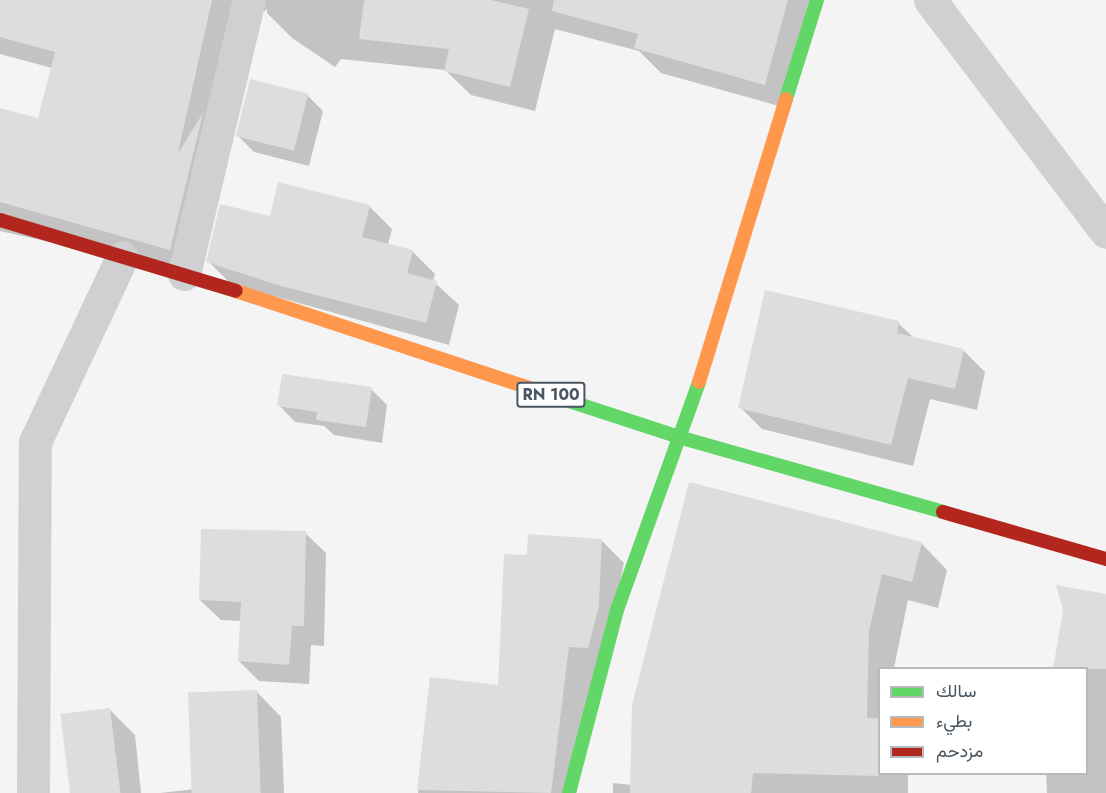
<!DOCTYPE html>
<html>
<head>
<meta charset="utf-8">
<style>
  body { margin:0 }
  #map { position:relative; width:1106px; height:793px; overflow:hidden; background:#f4f4f4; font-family:Jost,Vazirmatn,sans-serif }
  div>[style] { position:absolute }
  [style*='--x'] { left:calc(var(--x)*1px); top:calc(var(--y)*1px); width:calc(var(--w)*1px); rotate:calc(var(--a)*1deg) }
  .shadow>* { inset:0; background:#0003 }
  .building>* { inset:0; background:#ddddde; transform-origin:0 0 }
  .street>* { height:33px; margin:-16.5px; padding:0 16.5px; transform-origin:16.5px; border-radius:16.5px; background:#ced0d2 }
  .fast>* { height:14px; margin:-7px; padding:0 7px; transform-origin:7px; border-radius:7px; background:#63d668 }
  .slow>* { height:14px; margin:-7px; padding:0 7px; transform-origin:7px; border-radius:7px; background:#ff974d }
  .jam>* { height:14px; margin:-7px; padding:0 7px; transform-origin:7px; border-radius:7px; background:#b3261e }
  span { translate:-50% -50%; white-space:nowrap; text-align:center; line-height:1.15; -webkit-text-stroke:4.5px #fff; paint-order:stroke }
  .shield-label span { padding:2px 4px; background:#fff; border:2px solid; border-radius:4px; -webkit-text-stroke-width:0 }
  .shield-label { font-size:16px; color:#4a5661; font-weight:700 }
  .legend { position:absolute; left:878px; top:667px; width:210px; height:108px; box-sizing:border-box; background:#fff; border:2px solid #b7bbc0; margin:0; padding:8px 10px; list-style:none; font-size:18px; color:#4a5661 }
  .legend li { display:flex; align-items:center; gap:12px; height:30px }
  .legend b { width:30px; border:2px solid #b7bbc0 }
</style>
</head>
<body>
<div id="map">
  <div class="shadow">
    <i style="clip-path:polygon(0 0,819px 0,790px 109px,661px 73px,639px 51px,555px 29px,535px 111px,471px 95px,445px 70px,341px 59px,335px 67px,292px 38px,267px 13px,267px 9px,258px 16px,195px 274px,0 231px,0 109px,39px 120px,52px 68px,0 54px)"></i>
    <i style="clip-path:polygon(307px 95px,323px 111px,309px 166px,254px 152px,238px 136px)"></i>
    <i style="clip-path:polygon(369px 206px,392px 229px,388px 245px,412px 251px,435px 274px,433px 281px,459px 305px,449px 345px,231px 284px,208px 261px,271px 218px)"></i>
    <i style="clip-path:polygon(898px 323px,914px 338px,963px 350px,985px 372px,977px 410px,930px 399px,913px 466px,762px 429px,740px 407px)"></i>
    <i style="clip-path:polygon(371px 389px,387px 405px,382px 443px,334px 435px,324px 426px,295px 422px,279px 405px)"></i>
    <i style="clip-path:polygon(305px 533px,326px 553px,324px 646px,311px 645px,309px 684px,259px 681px,239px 661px,242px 621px,221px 620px,200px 600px)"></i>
    <i style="clip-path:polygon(601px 540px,624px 563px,576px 793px,418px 793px,432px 679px,499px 687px,528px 557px)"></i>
    <i style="clip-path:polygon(921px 543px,947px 570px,938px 608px,908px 600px,894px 668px,880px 668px,880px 774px,908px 774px,908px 793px,613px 793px,613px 783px,632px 785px,634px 705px)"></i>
    <i style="clip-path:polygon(1106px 595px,1106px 793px,1047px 793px,1046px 774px,1086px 774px,1086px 668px)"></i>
    <i style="clip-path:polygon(256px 691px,281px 717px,284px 793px,160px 793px,195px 789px)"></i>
    <i style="clip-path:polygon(110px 710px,135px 735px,141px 793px,71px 793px)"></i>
  </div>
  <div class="building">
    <i style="clip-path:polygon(0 0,212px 0,178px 153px,203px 113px,170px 250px,0 202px,0 108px,38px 118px,55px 52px,0 37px)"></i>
    <i style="clip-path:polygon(364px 0,491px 0,529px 9px,510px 87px,444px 71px,449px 49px,359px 39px)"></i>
    <i style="clip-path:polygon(554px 0,788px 0,765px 85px,634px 48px,638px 34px,552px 11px)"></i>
    <i style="left:250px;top:79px;width:60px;height:59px;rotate:14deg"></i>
    <i style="clip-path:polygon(278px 182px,370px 205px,362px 237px,413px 250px,407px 273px,437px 281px,426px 323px,281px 286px,206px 262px,220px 204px,270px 216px)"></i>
    <i style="clip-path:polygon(765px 290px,899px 321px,897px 333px,964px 349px,955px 389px,908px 378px,891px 445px,738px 408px)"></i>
    <i style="clip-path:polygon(282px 374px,372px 387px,366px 427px,316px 420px,317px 412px,277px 406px)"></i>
    <i style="clip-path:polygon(689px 482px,922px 542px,912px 582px,882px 574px,869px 631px,867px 718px,879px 718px,879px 776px,753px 773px,751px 793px,630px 793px,632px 705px)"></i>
    <i style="clip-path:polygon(201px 529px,306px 531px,304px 626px,292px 626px,289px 665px,238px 661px,241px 602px,199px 600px)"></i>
    <i style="clip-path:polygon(528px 534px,602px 539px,599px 606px,588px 648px,569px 647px,551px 793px,417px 790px,430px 677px,498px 685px,504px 554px,527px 555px)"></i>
    <i style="clip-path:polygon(1056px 585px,1106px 594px,1106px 669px,1053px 669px,1063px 610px)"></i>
    <i style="left:257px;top:690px;width:103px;height:69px;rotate:88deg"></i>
    <i style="left:110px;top:708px;width:86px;height:50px;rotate:83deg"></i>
  </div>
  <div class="street">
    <i style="--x:930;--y:0;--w:291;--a:52.8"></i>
    <i style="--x:184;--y:274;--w:282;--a:-76.7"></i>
    <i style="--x:33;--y:793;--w:351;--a:-89.7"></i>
    <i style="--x:35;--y:442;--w:204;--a:-64.8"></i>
  </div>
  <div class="fast">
    <i style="--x:786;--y:99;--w:104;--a:-72.6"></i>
    <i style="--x:563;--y:399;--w:125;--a:18.1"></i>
    <i style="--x:682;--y:438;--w:271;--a:15.8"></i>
    <i style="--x:569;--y:793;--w:189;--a:-75.3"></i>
    <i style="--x:617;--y:610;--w:242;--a:-70.2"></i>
  </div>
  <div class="slow">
    <i style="--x:236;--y:291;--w:344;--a:18.3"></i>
    <i style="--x:699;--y:382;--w:296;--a:-72.9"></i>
  </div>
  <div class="jam">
    <i style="--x:0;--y:220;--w:246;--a:16.7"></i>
    <i style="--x:943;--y:512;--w:170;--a:16.1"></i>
  </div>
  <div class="shield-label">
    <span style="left:551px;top:395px">RN 100</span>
  </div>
  <ul class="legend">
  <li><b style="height:8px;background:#63d668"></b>سالك</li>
  <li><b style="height:8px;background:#ff974d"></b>بطيء</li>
  <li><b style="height:8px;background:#b3261e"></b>مزدحم</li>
  </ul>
</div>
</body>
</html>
